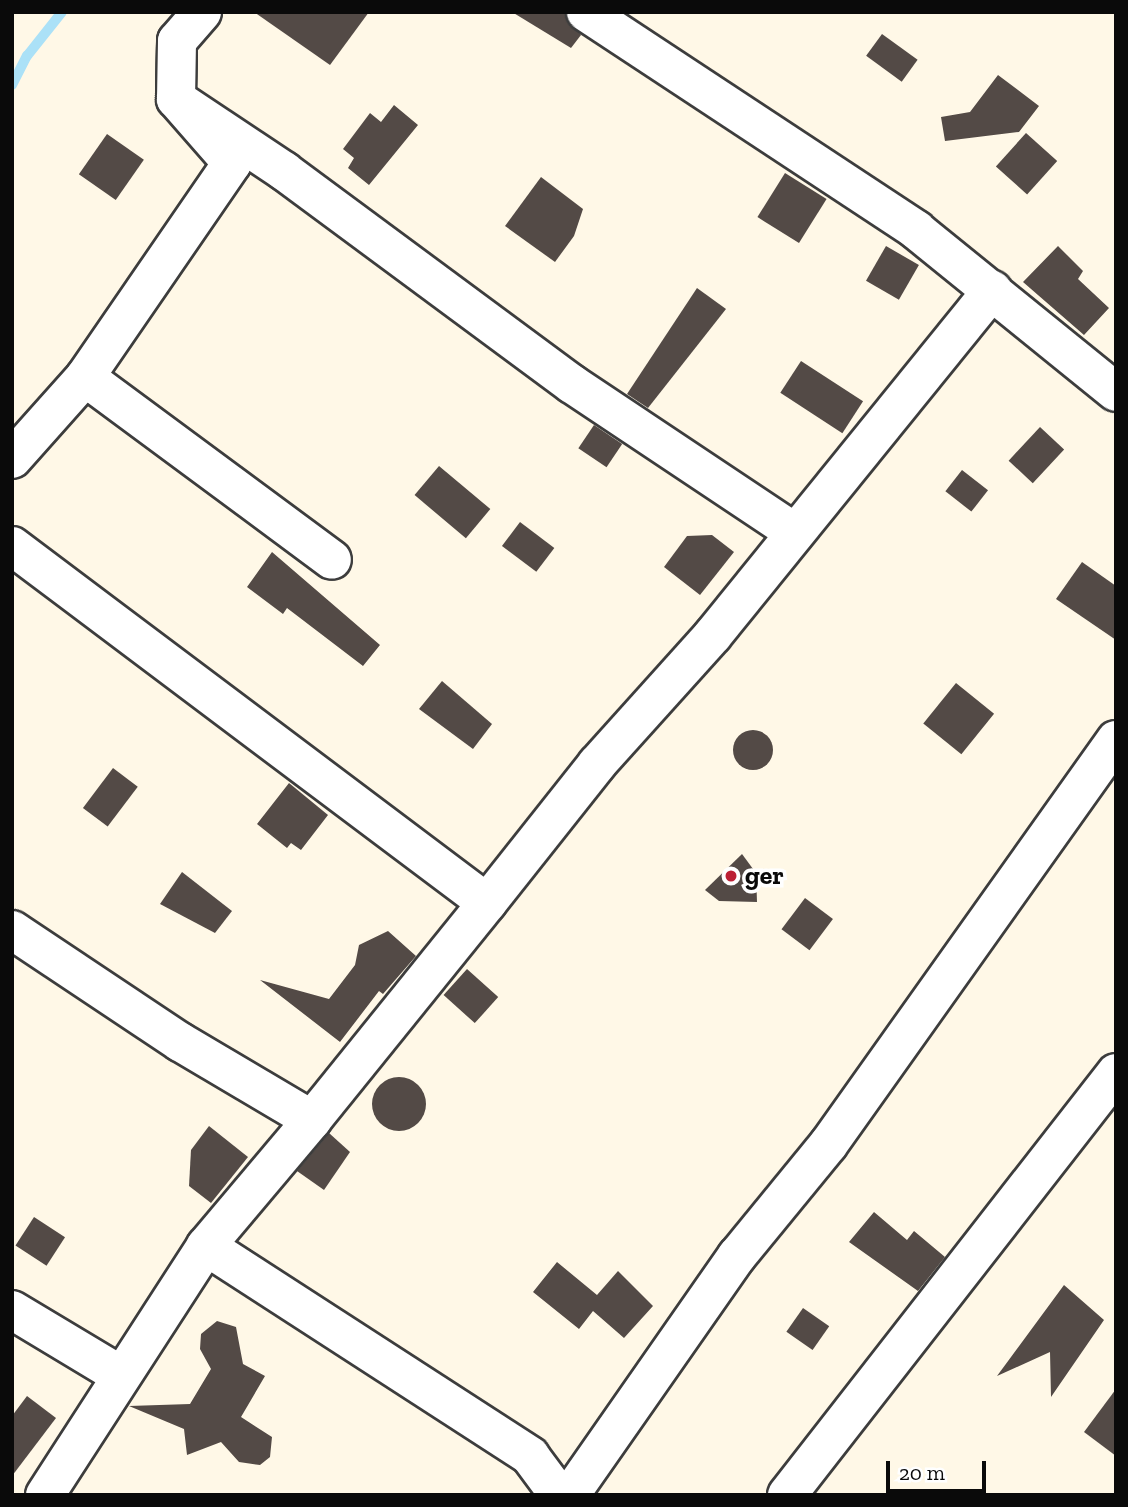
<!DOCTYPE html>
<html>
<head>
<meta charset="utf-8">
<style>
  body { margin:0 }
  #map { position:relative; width:1128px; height:1507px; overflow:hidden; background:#fff8e7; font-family:"Zilla Slab",serif }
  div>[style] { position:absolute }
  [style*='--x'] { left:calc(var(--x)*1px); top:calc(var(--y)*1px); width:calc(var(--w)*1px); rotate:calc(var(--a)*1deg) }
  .stream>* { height:10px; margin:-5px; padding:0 5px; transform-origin:5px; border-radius:5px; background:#abe1f7 }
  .building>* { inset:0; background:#534a46; transform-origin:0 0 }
  .round { border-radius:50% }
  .roads { filter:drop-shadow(2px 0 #3d3d3d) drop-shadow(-2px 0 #3d3d3d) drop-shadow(0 2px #3d3d3d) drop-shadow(0 -2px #3d3d3d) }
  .minor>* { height:38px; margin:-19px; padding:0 19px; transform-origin:19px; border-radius:19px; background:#fff }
  .dots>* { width:19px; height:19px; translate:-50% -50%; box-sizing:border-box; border:4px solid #fff; border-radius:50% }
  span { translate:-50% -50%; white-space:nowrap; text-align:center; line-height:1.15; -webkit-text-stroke:7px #fff; paint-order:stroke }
  .poi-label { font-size:26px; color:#0a0a0a; font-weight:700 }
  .left { translate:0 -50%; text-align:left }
  .frame { position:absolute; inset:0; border:14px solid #0a0a0a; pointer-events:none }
  .scale { position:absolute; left:886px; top:1461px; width:100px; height:32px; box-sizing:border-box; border:4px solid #0a0a0a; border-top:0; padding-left:9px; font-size:21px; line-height:24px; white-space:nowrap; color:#0a0a0a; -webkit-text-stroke:5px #fff; paint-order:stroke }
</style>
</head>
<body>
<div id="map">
  <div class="stream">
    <i style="--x:12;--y:85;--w:33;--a:-63"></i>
    <i style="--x:27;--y:56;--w:56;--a:-51.5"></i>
  </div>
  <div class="building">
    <i style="clip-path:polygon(254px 12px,369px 12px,330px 65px)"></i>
    <i style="clip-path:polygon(512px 12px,564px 12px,581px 35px,571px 48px)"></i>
    <i style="left:882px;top:34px;width:44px;height:27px;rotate:36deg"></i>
    <i style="clip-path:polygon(998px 75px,1039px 106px,1019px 132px,945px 141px,941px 117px,970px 112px)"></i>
    <i style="clip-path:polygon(394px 105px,418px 125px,369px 185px,348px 168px,354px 158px,343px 149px,370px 113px,381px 122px)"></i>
    <i style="left:1026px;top:133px;width:42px;height:45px;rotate:42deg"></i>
    <i style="left:107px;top:134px;width:45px;height:49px;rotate:35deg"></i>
    <i style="left:785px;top:173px;width:49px;height:52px;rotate:32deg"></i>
    <i style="clip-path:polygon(541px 177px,583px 209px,574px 236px,555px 262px,505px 226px)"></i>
    <i style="left:886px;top:246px;width:38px;height:40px;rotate:30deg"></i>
    <i style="clip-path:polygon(1058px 246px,1083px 271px,1078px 279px,1109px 308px,1084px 335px,1023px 282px)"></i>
    <i style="clip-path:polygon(697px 288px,726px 309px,648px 408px,627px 394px)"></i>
    <i style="left:801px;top:361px;width:74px;height:38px;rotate:33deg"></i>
    <i style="left:594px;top:425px;width:34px;height:28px;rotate:34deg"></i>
    <i style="left:1040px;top:427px;width:33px;height:46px;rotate:43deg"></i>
    <i style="left:439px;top:466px;width:67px;height:38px;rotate:40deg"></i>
    <i style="left:962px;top:470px;width:33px;height:27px;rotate:38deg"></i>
    <i style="left:520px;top:522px;width:43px;height:30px;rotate:37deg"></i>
    <i style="clip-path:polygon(712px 535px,734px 552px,700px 595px,664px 567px,687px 536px)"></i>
    <i style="clip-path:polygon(272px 552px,380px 645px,363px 666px,287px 608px,283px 614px,247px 587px)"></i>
    <i style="clip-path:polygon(1082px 562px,1116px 586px,1116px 640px,1056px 599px)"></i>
    <i style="clip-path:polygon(442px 681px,492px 724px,473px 749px,419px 709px)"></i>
    <i style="left:956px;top:683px;width:49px;height:52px;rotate:39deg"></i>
    <i class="round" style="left:733px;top:730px;width:40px;height:40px"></i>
    <i style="left:113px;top:768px;width:31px;height:50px;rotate:37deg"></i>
    <i style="clip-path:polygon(289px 783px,328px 815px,301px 850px,291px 843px,287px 848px,257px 824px)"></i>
    <i style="clip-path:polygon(742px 854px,756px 873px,757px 902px,719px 901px,705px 890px)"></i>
    <i style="clip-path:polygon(182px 872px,232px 911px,215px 933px,160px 904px)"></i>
    <i style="left:805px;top:898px;width:35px;height:39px;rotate:37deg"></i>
    <i style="clip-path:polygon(388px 931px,416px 956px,383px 994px,379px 991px,340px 1042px,260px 980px,329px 999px,355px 965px,359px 945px)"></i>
    <i style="left:467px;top:969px;width:42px;height:35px;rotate:42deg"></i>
    <i class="round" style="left:372px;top:1077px;width:54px;height:54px"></i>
    <i style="clip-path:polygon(209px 1126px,248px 1157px,211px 1203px,189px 1186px,191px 1150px)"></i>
    <i style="clip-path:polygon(329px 1133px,350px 1152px,324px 1190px,297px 1171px)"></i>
    <i style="clip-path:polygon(874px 1212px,907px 1240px,914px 1231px,945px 1257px,918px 1291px,849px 1242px)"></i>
    <i style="left:34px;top:1217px;width:37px;height:34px;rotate:33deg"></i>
    <i style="clip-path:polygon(557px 1262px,597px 1295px,618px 1271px,653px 1306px,624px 1338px,593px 1311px,579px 1329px,533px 1292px)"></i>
    <i style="clip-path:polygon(1064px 1285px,1104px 1320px,1051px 1397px,1050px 1352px,997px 1376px)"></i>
    <i style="left:803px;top:1308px;width:32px;height:29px;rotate:35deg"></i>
    <i style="clip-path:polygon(217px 1321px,236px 1327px,243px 1364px,265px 1376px,241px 1417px,272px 1437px,270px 1457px,260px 1465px,239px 1462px,221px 1442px,187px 1455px,184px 1429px,129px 1406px,190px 1404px,211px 1369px,200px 1349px,201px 1334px)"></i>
    <i style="clip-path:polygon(1116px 1389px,1116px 1456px,1084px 1432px)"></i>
    <i style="clip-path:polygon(27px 1396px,56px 1418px,12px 1476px,12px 1416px)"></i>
  </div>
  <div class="roads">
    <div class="minor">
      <i style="--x:586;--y:12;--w:396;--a:33.4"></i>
      <i style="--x:916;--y:230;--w:257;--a:39"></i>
      <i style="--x:176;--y:99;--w:130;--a:33.7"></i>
      <i style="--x:284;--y:171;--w:358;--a:36.5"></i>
      <i style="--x:572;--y:384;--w:268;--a:33.7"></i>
      <i style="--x:85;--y:377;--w:307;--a:36.5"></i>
      <i style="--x:12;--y:459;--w:110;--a:-48.3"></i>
      <i style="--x:85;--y:377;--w:260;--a:-55.5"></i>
      <i style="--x:232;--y:163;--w:85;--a:-131.2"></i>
      <i style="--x:176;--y:99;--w:58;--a:-89"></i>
      <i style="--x:177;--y:41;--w:38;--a:-49"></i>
      <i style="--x:12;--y:546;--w:594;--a:36.93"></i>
      <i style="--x:487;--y:903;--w:279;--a:128.9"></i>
      <i style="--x:312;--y:1120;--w:153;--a:-149.4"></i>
      <i style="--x:180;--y:1042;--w:202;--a:-146.3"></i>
      <i style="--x:487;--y:903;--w:177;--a:-51.6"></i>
      <i style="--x:597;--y:764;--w:173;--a:-48"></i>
      <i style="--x:713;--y:635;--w:444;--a:-51"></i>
      <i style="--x:206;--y:1246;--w:386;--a:32.9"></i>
      <i style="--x:530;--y:1456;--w:49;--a:53.4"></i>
      <i style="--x:12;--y:1310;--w:126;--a:31"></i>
      <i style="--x:45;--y:1495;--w:297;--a:-57.1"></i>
      <i style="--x:206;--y:1246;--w:165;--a:-49.9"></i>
      <i style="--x:570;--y:1495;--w:292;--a:-55.1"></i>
      <i style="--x:737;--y:1256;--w:144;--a:-50.7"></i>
      <i style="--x:828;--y:1145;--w:497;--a:-54.6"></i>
      <i style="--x:787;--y:1495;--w:535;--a:-52.06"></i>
    </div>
  </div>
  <div class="dots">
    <i style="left:731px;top:876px;background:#bc2035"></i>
  </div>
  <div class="poi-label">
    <span class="left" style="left:745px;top:876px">ger</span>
  </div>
  <div class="frame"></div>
  <div class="scale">20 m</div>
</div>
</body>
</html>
